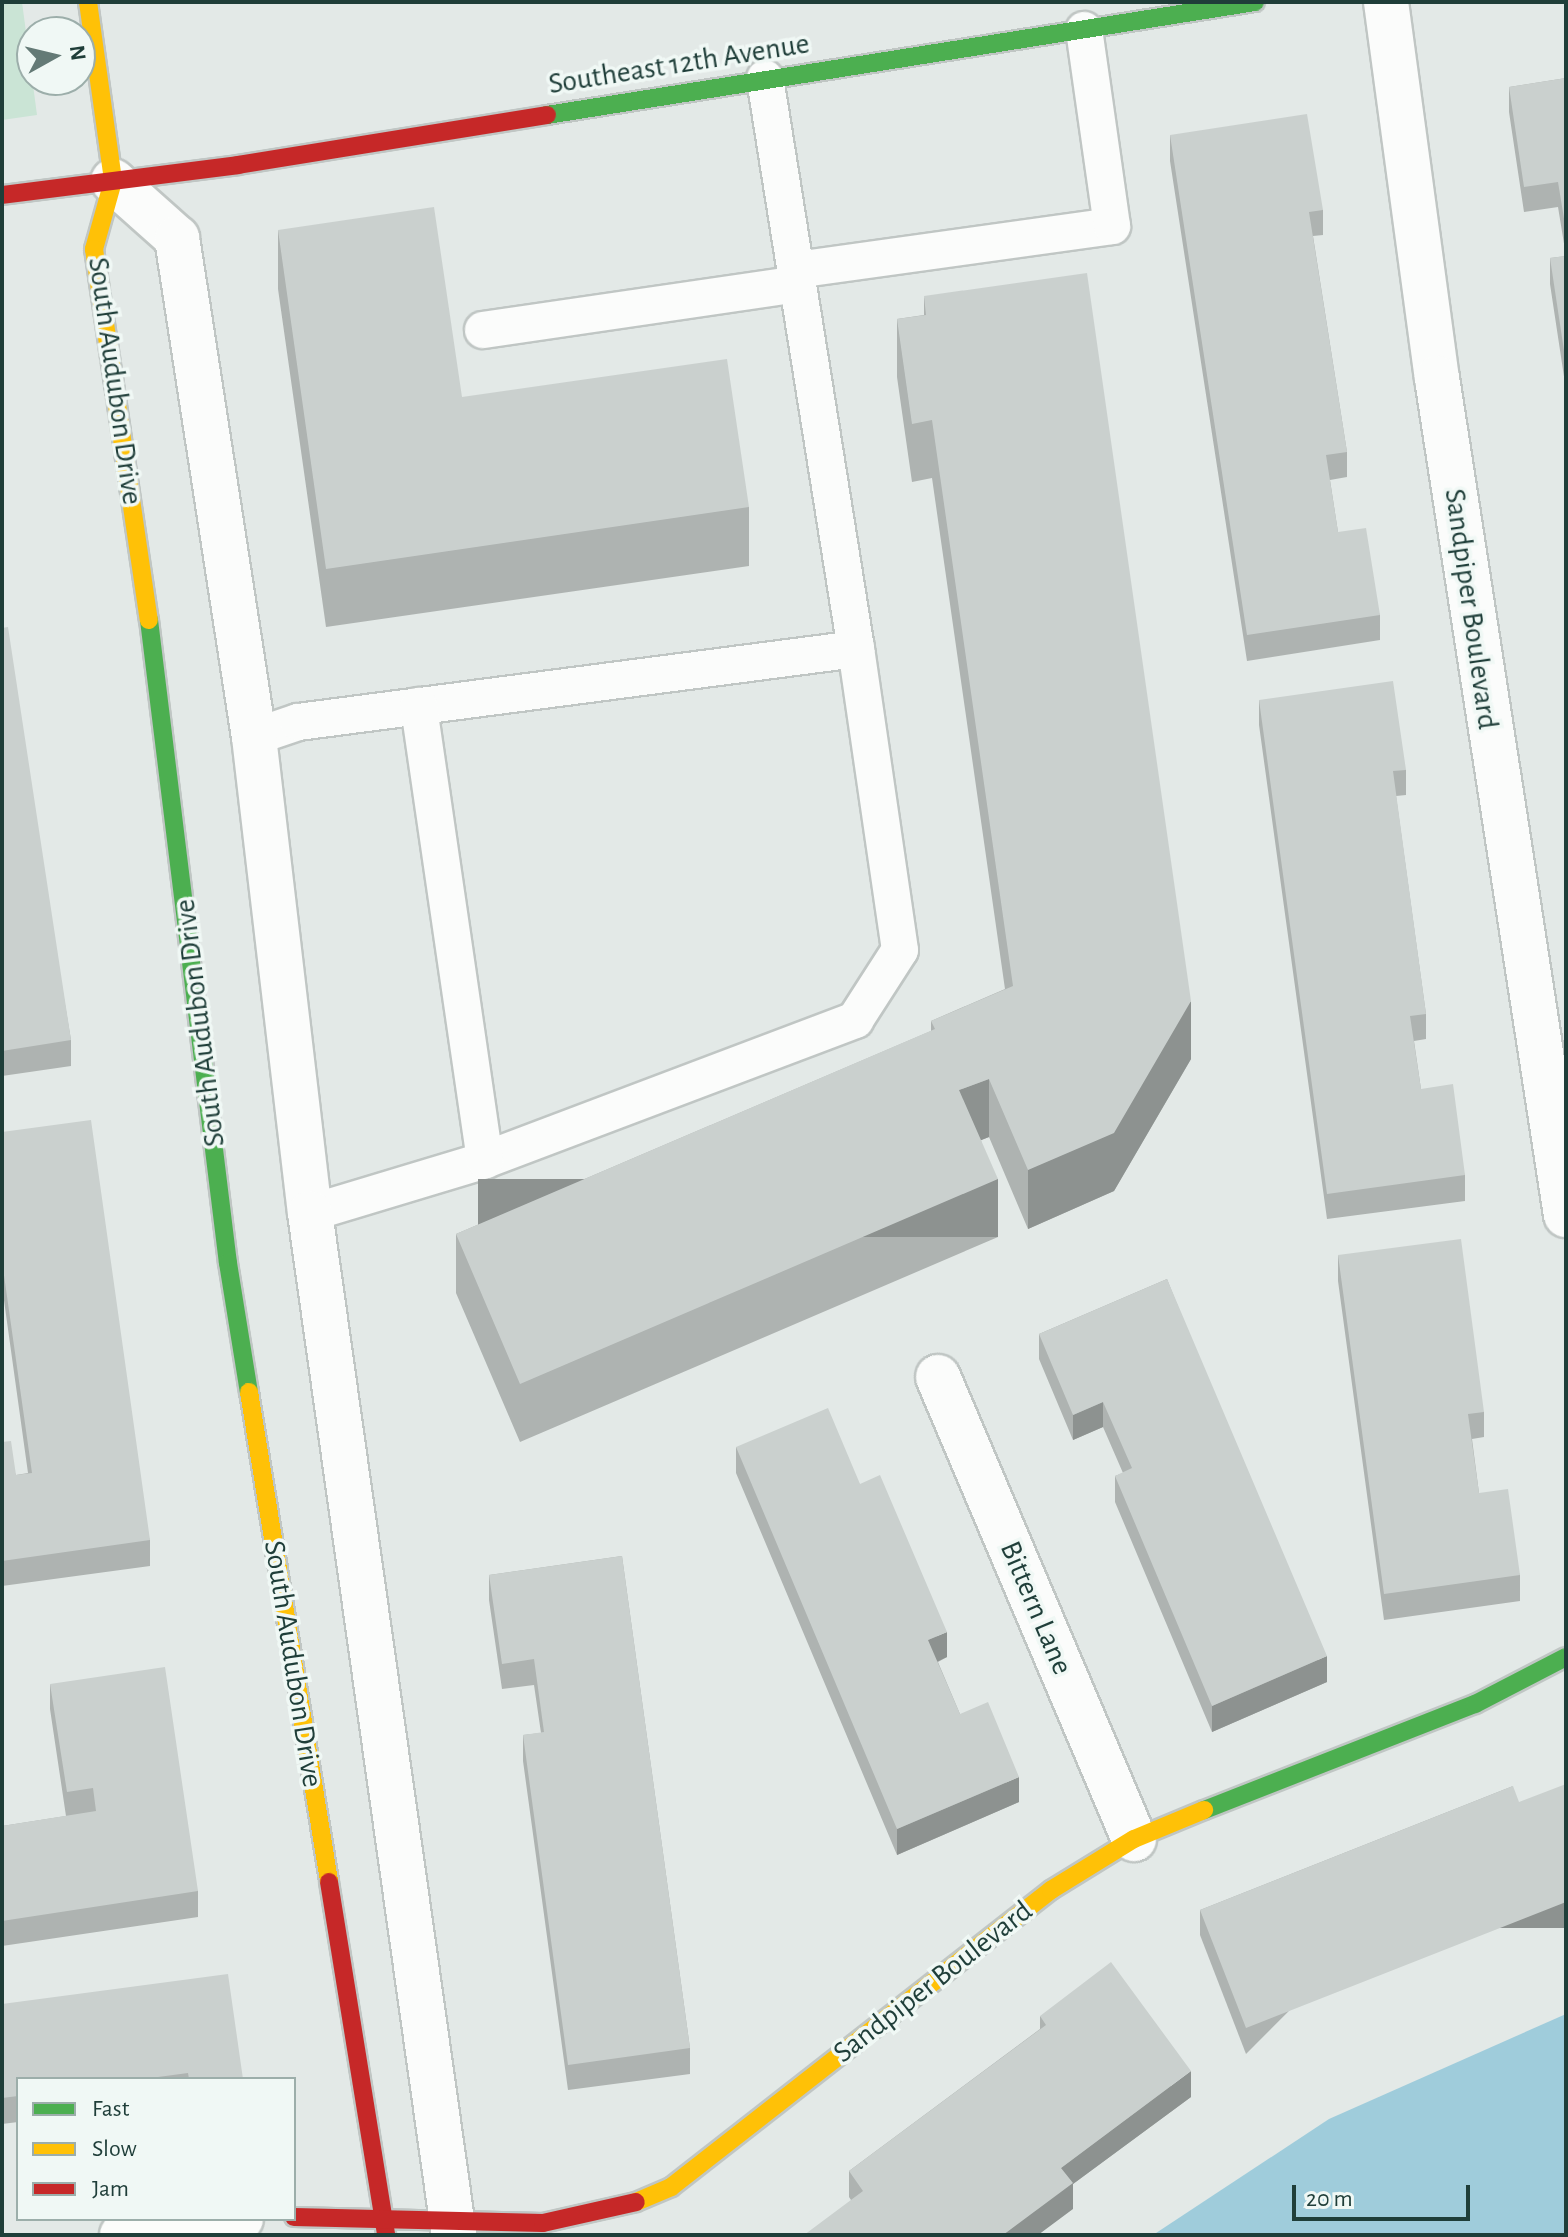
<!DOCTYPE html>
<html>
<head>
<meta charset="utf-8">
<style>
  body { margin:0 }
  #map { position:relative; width:1568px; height:2237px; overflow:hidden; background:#e3e9e7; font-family:"Alegreya Sans",sans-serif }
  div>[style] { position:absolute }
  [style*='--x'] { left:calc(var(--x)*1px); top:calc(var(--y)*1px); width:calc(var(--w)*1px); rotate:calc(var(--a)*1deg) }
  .green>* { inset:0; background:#cae4d5 }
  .water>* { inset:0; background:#9fccdb }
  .roads { filter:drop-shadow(2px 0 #c0c6c4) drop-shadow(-2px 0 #c0c6c4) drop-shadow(0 2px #c0c6c4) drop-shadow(0 -2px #c0c6c4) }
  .lane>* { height:36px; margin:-18px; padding:0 18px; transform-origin:18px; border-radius:18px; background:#fbfcfb }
  .street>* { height:44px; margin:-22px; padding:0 22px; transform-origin:22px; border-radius:22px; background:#fbfcfb }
  .fast>* { height:18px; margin:-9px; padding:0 9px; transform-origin:9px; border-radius:9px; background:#4caf50 }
  .slow>* { height:18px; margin:-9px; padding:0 9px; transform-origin:9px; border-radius:9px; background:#ffc107 }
  .jam>* { height:18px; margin:-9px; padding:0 9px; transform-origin:9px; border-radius:9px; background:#c62828 }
  .wall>* { inset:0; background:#aeb3b1 }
  .shaded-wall>* { inset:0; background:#8d9290; transform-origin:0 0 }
  .building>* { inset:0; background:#cad0ce }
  span { translate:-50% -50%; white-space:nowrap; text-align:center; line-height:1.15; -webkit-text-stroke:7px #f0f8f5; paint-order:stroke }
  .street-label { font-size:30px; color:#1f3e39 }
  .frame { position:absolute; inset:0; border:4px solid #1f3e39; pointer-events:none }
  .legend { position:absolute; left:16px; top:2077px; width:280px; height:144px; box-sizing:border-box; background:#f0f8f5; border:2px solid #9caeaa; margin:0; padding:10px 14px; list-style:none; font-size:24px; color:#1f3e39 }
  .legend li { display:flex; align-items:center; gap:16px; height:40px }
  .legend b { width:40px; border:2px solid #9caeaa }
  .north { position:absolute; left:16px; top:16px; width:80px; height:80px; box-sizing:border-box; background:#f0f8f5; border:2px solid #9caeaa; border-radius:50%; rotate:82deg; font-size:22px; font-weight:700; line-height:32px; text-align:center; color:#1f3e39 }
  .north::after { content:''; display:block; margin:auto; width:28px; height:36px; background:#647a76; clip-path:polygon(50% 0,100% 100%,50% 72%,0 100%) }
  .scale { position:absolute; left:1292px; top:2185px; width:178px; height:36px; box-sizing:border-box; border:4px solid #1f3e39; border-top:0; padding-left:10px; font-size:24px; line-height:28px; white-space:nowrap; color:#1f3e39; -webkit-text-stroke:6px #f0f8f5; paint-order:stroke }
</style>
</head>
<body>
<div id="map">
  <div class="green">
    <i style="clip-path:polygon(2px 2px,22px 2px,37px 115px,2px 120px)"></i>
  </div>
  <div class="water">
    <i style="clip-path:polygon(1566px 2014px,1566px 2235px,1153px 2235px,1329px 2119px)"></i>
  </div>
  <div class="roads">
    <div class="lane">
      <i style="--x:796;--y:270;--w:319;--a:-7.9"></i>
      <i style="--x:1112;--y:226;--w:198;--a:-98.1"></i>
      <i style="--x:483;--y:330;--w:318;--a:-8.3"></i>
      <i style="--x:254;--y:737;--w:46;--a:-18.8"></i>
      <i style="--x:298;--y:722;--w:563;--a:-7.45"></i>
      <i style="--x:856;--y:649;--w:578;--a:-99.06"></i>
      <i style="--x:485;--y:1160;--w:396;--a:-20.7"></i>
      <i style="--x:855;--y:1020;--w:83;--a:-57.3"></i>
      <i style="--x:900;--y:950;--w:304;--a:-98.3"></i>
      <i style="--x:310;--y:1213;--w:183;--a:-16.8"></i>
      <i style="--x:485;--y:1160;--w:459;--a:-98.3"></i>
    </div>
    <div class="street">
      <i style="--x:1386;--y:2;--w:379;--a:82.3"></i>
      <i style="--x:1437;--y:378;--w:847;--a:81.24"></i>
      <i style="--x:113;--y:181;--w:86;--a:41.7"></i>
      <i style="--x:177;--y:238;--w:505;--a:81.23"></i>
      <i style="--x:254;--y:737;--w:479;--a:83.3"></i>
      <i style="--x:310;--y:1213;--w:1032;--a:81.98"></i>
      <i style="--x:938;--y:1377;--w:502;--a:67.01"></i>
      <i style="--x:122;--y:2235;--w:120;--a:-7.7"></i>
    </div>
    <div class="fast">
      <i style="--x:547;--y:115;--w:717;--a:-9.07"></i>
      <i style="--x:149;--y:620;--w:648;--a:83"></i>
      <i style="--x:228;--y:1263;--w:131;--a:80.8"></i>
      <i style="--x:1204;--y:1810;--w:291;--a:-21.4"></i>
      <i style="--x:1475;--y:1704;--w:102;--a:-27.3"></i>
    </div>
    <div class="slow">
      <i style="--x:88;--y:2;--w:181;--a:82"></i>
      <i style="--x:113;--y:181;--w:71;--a:105.6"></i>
      <i style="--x:94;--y:249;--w:375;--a:81.6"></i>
      <i style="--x:249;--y:1392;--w:496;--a:80.7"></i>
      <i style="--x:636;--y:2202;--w:38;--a:-23"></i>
      <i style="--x:671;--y:2187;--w:482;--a:-38"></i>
      <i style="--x:1051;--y:1890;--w:97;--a:-31.6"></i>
      <i style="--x:1134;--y:1839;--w:76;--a:-22.5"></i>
    </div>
    <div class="jam">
      <i style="--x:2;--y:195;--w:238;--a:-7.2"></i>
      <i style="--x:238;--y:165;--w:313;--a:-9.2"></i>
      <i style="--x:329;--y:1882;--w:358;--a:80.8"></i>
      <i style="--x:294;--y:2217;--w:249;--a:1.4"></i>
      <i style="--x:543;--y:2223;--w:95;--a:-12.7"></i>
    </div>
  </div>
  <div class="wall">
    <i style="clip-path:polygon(1566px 78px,1566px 390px,1550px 284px,1550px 258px,1566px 256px,1558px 207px,1524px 212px,1509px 112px,1509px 87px)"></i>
    <i style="clip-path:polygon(1170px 135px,1323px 210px,1323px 235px,1313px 236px,1347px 452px,1347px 477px,1330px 480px,1338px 532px,1380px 615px,1380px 640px,1247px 661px,1170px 161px)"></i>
    <i style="clip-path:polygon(278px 230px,462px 397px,749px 507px,749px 566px,326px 627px,278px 289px)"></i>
    <i style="clip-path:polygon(924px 296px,1191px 1059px,1114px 1191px,1028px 1229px,989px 1137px,981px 1140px,998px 1237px,520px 1442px,456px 1293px,456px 1234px,931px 1031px,931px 1021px,1005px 989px,932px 478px,912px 482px,897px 377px,897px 319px,924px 315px)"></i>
    <i style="clip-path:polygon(2px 628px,71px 1040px,71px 1066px,2px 1076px)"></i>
    <i style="clip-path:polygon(1259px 700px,1406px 770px,1406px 795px,1396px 796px,1426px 1014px,1426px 1039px,1414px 1041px,1421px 1089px,1465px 1175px,1465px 1201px,1327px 1219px,1259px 725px)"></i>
    <i style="clip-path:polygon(2px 1132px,150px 1540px,150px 1566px,2px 1586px,2px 1442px,16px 1475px,28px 1473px,2px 1286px)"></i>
    <i style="clip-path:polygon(1338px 1255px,1484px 1412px,1484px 1437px,1472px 1439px,1479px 1493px,1520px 1575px,1520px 1601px,1384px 1620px,1338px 1281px)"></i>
    <i style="clip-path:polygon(1167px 1279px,1327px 1682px,1212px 1732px,1115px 1502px,1115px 1476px,1123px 1473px,1103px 1427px,1073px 1440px,1039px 1359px,1039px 1334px)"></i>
    <i style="clip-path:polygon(736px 1447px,860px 1484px,947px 1657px,938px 1662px,960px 1714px,1019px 1802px,897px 1855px,736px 1473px)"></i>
    <i style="clip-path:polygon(622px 1556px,690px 2048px,690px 2074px,568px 2090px,523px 1761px,523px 1735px,541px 1733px,534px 1685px,502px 1689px,489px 1600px,489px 1575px)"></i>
    <i style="clip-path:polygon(50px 1684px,198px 1891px,198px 1917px,2px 1946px,2px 1826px,66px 1816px,50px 1709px)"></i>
    <i style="clip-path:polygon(1513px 1786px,1246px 2054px,1200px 1935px,1200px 1910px)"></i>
    <i style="clip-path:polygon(2px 2004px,243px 2079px,18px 2079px,18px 2122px,2px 2124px)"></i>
    <i style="clip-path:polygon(1040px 2016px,1191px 2097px,1073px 2184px,1073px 2209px,851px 2200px,849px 2197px,849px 2171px,1040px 2029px)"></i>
  </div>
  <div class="shaded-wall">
    <i style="clip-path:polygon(1191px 1001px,1191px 1059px,1114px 1191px,1028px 1229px,1028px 1170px)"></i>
    <i style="clip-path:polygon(989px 1079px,989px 1137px,959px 1149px,959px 1090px)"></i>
    <i style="left:998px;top:1179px;width:58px;height:520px;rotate:90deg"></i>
    <i style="clip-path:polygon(1103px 1402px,1103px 1427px,1073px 1440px,1073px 1415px)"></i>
    <i style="clip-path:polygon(947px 1632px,947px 1657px,928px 1666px,928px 1640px)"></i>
    <i style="clip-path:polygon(1327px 1656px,1327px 1682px,1212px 1732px,1212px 1706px)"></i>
    <i style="clip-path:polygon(1019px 1777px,1019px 1802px,897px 1855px,897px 1829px)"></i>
    <i style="left:1566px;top:1902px;width:26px;height:344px;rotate:90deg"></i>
    <i style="clip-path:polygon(1191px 2071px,1191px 2097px,1073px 2184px,1073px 2209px,1038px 2235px,1003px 2235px,1061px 2168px)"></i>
  </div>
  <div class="building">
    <i style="clip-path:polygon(1566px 78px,1566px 231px,1558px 182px,1524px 187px,1509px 87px)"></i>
    <i style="clip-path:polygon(1307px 114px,1323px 210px,1309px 212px,1347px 452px,1326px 455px,1338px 532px,1366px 528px,1380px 615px,1247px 635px,1170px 135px)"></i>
    <i style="clip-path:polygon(434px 207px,462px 397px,727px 359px,749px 507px,326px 569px,278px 230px)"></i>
    <i style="clip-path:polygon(1566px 256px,1566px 364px,1550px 258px)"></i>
    <i style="clip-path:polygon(1087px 273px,1191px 1001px,1114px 1133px,1028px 1170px,989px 1079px,959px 1090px,998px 1179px,520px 1384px,456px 1234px,935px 1029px,931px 1021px,1013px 986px,932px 420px,912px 424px,897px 319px,926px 315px,924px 296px)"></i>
    <i style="clip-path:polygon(8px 627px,71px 1040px,2px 1051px,2px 628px)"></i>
    <i style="clip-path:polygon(1393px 681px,1406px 770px,1393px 771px,1426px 1014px,1410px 1016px,1421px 1089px,1453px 1084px,1465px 1175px,1327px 1194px,1259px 700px)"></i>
    <i style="clip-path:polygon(91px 1120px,150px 1540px,2px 1561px,2px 1442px,11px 1441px,16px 1475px,32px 1473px,2px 1261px,2px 1132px)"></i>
    <i style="clip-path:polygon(1461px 1239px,1484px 1412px,1468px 1414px,1479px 1493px,1508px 1489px,1520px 1575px,1384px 1594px,1338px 1255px)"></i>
    <i style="clip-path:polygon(1167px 1279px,1327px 1656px,1212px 1706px,1115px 1476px,1132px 1468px,1103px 1402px,1073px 1415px,1039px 1334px)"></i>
    <i style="clip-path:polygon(828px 1408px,860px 1484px,880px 1475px,947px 1632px,928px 1640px,960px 1714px,988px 1702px,1019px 1777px,897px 1829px,736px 1447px)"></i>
    <i style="clip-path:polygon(622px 1556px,690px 2048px,568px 2065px,523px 1735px,544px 1732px,534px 1659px,502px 1664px,489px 1575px)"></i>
    <i style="clip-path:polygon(165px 1667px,198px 1891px,2px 1921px,2px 1826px,96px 1811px,93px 1788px,67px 1792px,50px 1684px)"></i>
    <i style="clip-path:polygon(1566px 1784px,1566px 1902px,1246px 2028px,1200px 1910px,1513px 1786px,1519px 1802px)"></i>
    <i style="clip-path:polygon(1111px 1962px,1191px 2071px,1061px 2168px,1073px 2183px,1003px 2235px,804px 2235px,863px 2191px,849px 2171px,1046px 2025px,1040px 2016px)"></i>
    <i style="clip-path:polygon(228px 1974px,243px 2079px,189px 2079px,188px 2073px,143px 2079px,18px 2079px,18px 2096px,2px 2098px,2px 2004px)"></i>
  </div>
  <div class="street-label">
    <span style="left:679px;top:64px;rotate:-9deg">Southeast 12th Avenue</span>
    <span style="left:115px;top:381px;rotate:82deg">South Audubon Drive</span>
    <span style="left:1471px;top:609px;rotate:82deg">Sandpiper Boulevard</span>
    <span style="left:200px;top:1023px;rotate:-97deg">South Audubon Drive</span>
    <span style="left:1036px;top:1608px;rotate:67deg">Bittern Lane</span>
    <span style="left:293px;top:1664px;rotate:81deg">South Audubon Drive</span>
    <span style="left:933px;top:1982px;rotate:-38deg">Sandpiper Boulevard</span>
  </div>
  <div class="frame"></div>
  <ul class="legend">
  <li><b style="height:10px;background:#4caf50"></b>Fast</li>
  <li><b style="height:10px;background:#ffc107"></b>Slow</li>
  <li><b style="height:10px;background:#c62828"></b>Jam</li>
  </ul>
  <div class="north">N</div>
  <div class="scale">20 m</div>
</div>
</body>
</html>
